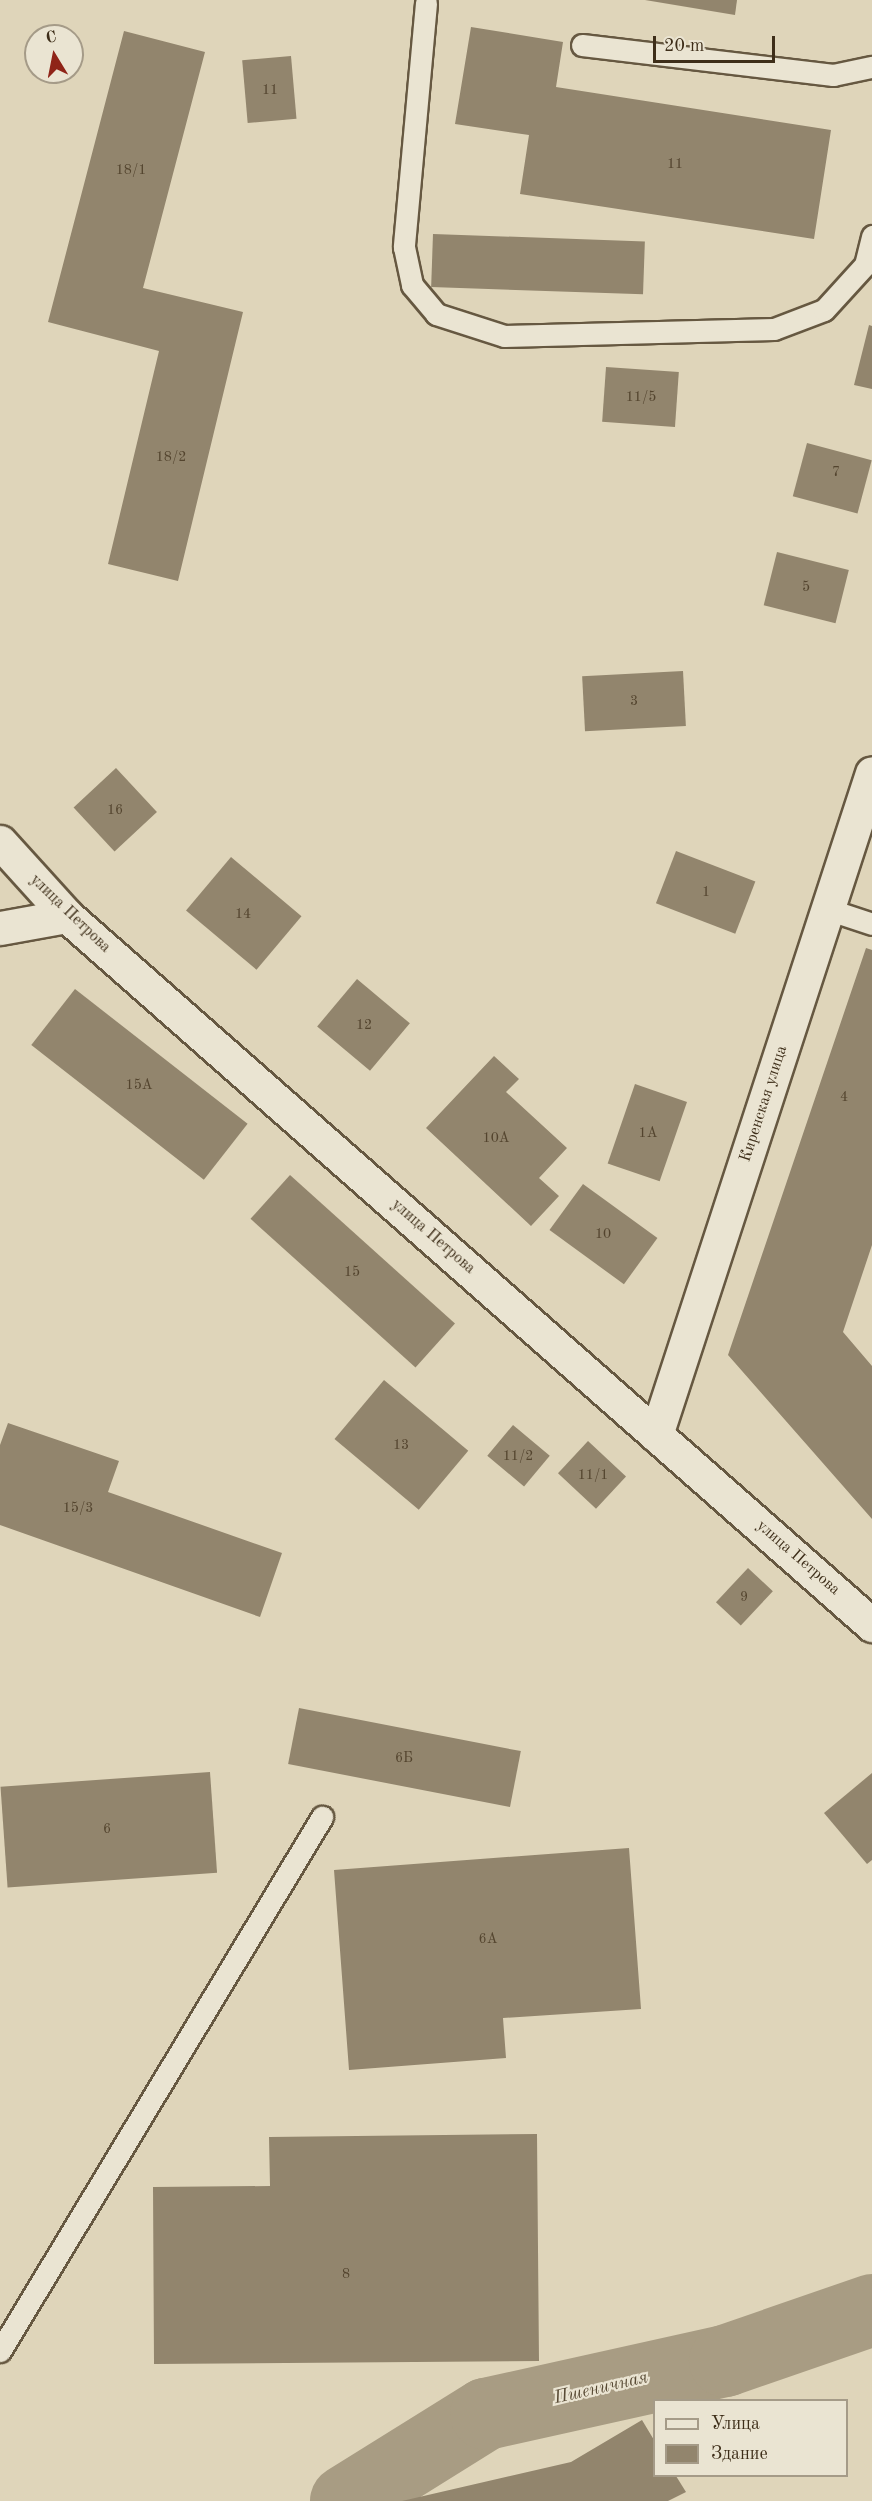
<!DOCTYPE html>
<html>
<head>
<meta charset="utf-8">
<style>
  body { margin:0 }
  #map { position:relative; width:872px; height:2501px; overflow:hidden; background:#dfd5ba; font-family:"Old Standard TT",serif }
  div>[style] { position:absolute }
  [style*='--x'] { left:calc(var(--x)*1px); top:calc(var(--y)*1px); width:calc(var(--w)*1px); rotate:calc(var(--a)*1deg) }
  .river>* { height:72px; margin:-36px; padding:0 36px; transform-origin:36px; border-radius:36px; background:#a89c83 }
  .building>* { inset:0; background:#92856d; transform-origin:0 0 }
  .roads { filter:drop-shadow(2px 0 #665841) drop-shadow(-2px 0 #665841) drop-shadow(0 2px #665841) drop-shadow(0 -2px #665841) }
  .lane>* { height:21px; margin:-10.5px; padding:0 10.5px; transform-origin:10.5px; border-radius:10.5px; background:#eae4d2 }
  .street>* { height:33px; margin:-16.5px; padding:0 16.5px; transform-origin:16.5px; border-radius:16.5px; background:#eae4d2 }
  .secondary>* { height:33px; margin:-16.5px; padding:0 16.5px; transform-origin:16.5px; border-radius:16.5px; background:#eae4d2 }
  span { translate:-50% -50%; white-space:nowrap; text-align:center; line-height:1.15; -webkit-text-stroke:4.5px #eae4d2; paint-order:stroke }
  .number-label { font-size:14px; color:#53442e }
  .number-label span { -webkit-text-stroke-width:0 }
  .street-label { font-size:16px; color:#3e2e19 }
  .water-label { font-size:18px; color:#584a34; font-style:italic }
  .legend { position:absolute; left:653px; top:2399px; width:195px; height:78px; box-sizing:border-box; background:#eae4d2; border:2px solid #a59b88; margin:0; padding:8px 10px; list-style:none; font-size:18px; color:#3e2e19 }
  .legend li { display:flex; align-items:center; gap:12px; height:30px }
  .legend b { width:30px; border:2px solid #a59b88 }
  .north { position:absolute; left:24px; top:24px; width:60px; height:60px; box-sizing:border-box; background:#eae4d2; border:2px solid #a59b88; border-radius:50%; rotate:350deg; font-size:16px; font-weight:700; line-height:24px; text-align:center; color:#3e2e19 }
  .north::after { content:''; display:block; margin:auto; width:21px; height:27px; background:#8f2418; clip-path:polygon(50% 0,100% 100%,50% 72%,0 100%) }
  .scale { position:absolute; left:653px; top:36px; width:122px; height:27px; box-sizing:border-box; border:3px solid #3e2e19; border-top:0; padding-left:8px; font-size:18px; line-height:21px; white-space:nowrap; color:#3e2e19; -webkit-text-stroke:4px #eae4d2; paint-order:stroke }
</style>
</head>
<body>
<div id="map">
  <div class="river">
    <i style="--x:346;--y:2501;--w:165;--a:-31.9"></i>
    <i style="--x:486;--y:2414;--w:245;--a:-12.5"></i>
    <i style="--x:725;--y:2361;--w:156;--a:-19.1"></i>
  </div>
  <div class="building">
    <i style="clip-path:polygon(645px 0,737px 0,735px 15px)"></i>
    <i style="clip-path:polygon(471px 27px,563px 42px,556px 87px,831px 130px,814px 239px,520px 194px,529px 135px,455px 124px)"></i>
    <i style="clip-path:polygon(124px 31px,205px 52px,143px 288px,243px 312px,178px 581px,108px 564px,159px 351px,48px 322px)"></i>
    <i style="left:291px;top:56px;width:63px;height:49px;rotate:85deg"></i>
    <i style="left:433px;top:234px;width:212px;height:53px;rotate:2deg"></i>
    <i style="clip-path:polygon(869px 325px,872px 326px,872px 389px,854px 385px)"></i>
    <i style="left:606px;top:367px;width:73px;height:55px;rotate:4deg"></i>
    <i style="left:807px;top:443px;width:67px;height:55px;rotate:15deg"></i>
    <i style="left:777px;top:552px;width:74px;height:55px;rotate:14deg"></i>
    <i style="left:683px;top:671px;width:55px;height:101px;rotate:87deg"></i>
    <i style="left:116px;top:768px;width:60px;height:58px;rotate:47deg"></i>
    <i style="left:676px;top:851px;width:85px;height:56px;rotate:21deg"></i>
    <i style="left:231px;top:857px;width:92px;height:70px;rotate:40deg"></i>
    <i style="clip-path:polygon(866px 948px,872px 950px,872px 1245px,843px 1332px,872px 1366px,872px 1519px,728px 1355px)"></i>
    <i style="left:357px;top:979px;width:69px;height:62px;rotate:40deg"></i>
    <i style="left:75px;top:989px;width:219px;height:71px;rotate:38deg"></i>
    <i style="clip-path:polygon(494px 1056px,519px 1079px,506px 1092px,567px 1148px,539px 1178px,559px 1196px,531px 1226px,426px 1128px)"></i>
    <i style="left:635px;top:1084px;width:55px;height:84px;rotate:19deg"></i>
    <i style="left:290px;top:1175px;width:222px;height:59px;rotate:42deg"></i>
    <i style="left:583px;top:1184px;width:92px;height:57px;rotate:36deg"></i>
    <i style="left:384px;top:1380px;width:110px;height:77px;rotate:40deg"></i>
    <i style="clip-path:polygon(8px 1423px,119px 1461px,108px 1492px,282px 1553px,260px 1617px,0 1525px,0 1445px)"></i>
    <i style="left:513px;top:1425px;width:48px;height:40px;rotate:40deg"></i>
    <i style="left:588px;top:1441px;width:52px;height:44px;rotate:43deg"></i>
    <i style="left:748px;top:1568px;width:34px;height:47px;rotate:43deg"></i>
    <i style="left:299px;top:1708px;width:226px;height:57px;rotate:11deg"></i>
    <i style="left:210px;top:1772px;width:101px;height:210px;rotate:86deg"></i>
    <i style="clip-path:polygon(872px 1773px,872px 1860px,867px 1864px,824px 1813px)"></i>
    <i style="clip-path:polygon(629px 1848px,641px 2009px,503px 2018px,506px 2058px,349px 2070px,334px 1870px)"></i>
    <i style="clip-path:polygon(537px 2134px,539px 2361px,154px 2364px,153px 2187px,270px 2186px,269px 2137px)"></i>
    <i style="clip-path:polygon(642px 2420px,654px 2440px,654px 2476px,676px 2476px,686px 2492px,668px 2501px,402px 2501px,571px 2462px)"></i>
  </div>
  <div class="roads">
    <div class="lane">
      <i style="--x:426;--y:3;--w:245;--a:95.2"></i>
      <i style="--x:404;--y:247;--w:39;--a:78"></i>
      <i style="--x:412;--y:285;--w:38;--a:50"></i>
      <i style="--x:436;--y:314;--w:71;--a:17.9"></i>
      <i style="--x:504;--y:336;--w:270;--a:-1.5"></i>
      <i style="--x:774;--y:329;--w:53;--a:-20.8"></i>
      <i style="--x:824;--y:310;--w:61;--a:-47.7"></i>
      <i style="--x:865;--y:265;--w:30;--a:-76"></i>
      <i style="--x:582;--y:45;--w:253;--a:6.8"></i>
      <i style="--x:833;--y:75;--w:40;--a:-12"></i>
      <i style="--x:827;--y:909;--w:47;--a:18.4"></i>
      <i style="--x:0;--y:2351;--w:624;--a:-58.91"></i>
    </div>
    <div class="street">
      <i style="--x:656;--y:1435;--w:696;--a:-71.93"></i>
    </div>
    <div class="secondary">
      <i style="--x:0;--y:842;--w:100;--a:47.8"></i>
      <i style="--x:67;--y:916;--w:1073;--a:41.37"></i>
      <i style="--x:0;--y:928;--w:68;--a:-10.2"></i>
    </div>
  </div>
  <div class="number-label">
    <span style="left:270px;top:90px">11</span>
    <span style="left:675px;top:164px">11</span>
    <span style="left:131px;top:170px">18/1</span>
    <span style="left:641px;top:397px">11/5</span>
    <span style="left:171px;top:457px">18/2</span>
    <span style="left:836px;top:472px">7</span>
    <span style="left:806px;top:587px">5</span>
    <span style="left:634px;top:701px">3</span>
    <span style="left:115px;top:810px">16</span>
    <span style="left:706px;top:892px">1</span>
    <span style="left:243px;top:914px">14</span>
    <span style="left:364px;top:1025px">12</span>
    <span style="left:139px;top:1085px">15А</span>
    <span style="left:844px;top:1097px">4</span>
    <span style="left:648px;top:1133px">1А</span>
    <span style="left:496px;top:1138px">10А</span>
    <span style="left:603px;top:1234px">10</span>
    <span style="left:352px;top:1272px">15</span>
    <span style="left:401px;top:1445px">13</span>
    <span style="left:518px;top:1456px">11/2</span>
    <span style="left:593px;top:1475px">11/1</span>
    <span style="left:78px;top:1508px">15/3</span>
    <span style="left:744px;top:1597px">9</span>
    <span style="left:404px;top:1758px">6Б</span>
    <span style="left:107px;top:1829px">6</span>
    <span style="left:488px;top:1939px">6А</span>
    <span style="left:346px;top:2274px">8</span>
  </div>
  <div class="street-label">
    <span style="left:70px;top:914px;rotate:44deg">улица Петрова</span>
    <span style="left:764px;top:1104px;rotate:-72deg">Киренская улица</span>
    <span style="left:433px;top:1237px;rotate:41deg">улица Петрова</span>
    <span style="left:798px;top:1558px;rotate:41deg">улица Петрова</span>
  </div>
  <div class="water-label">
    <span style="left:601px;top:2388px;rotate:-13deg">Пшеничная</span>
  </div>
  <ul class="legend">
  <li><b style="height:8px;background:#eae4d2"></b>Улица</li>
  <li><b style="height:16px;background:#92856d"></b>Здание</li>
  </ul>
  <div class="north">С</div>
  <div class="scale">20 m</div>
</div>
</body>
</html>
